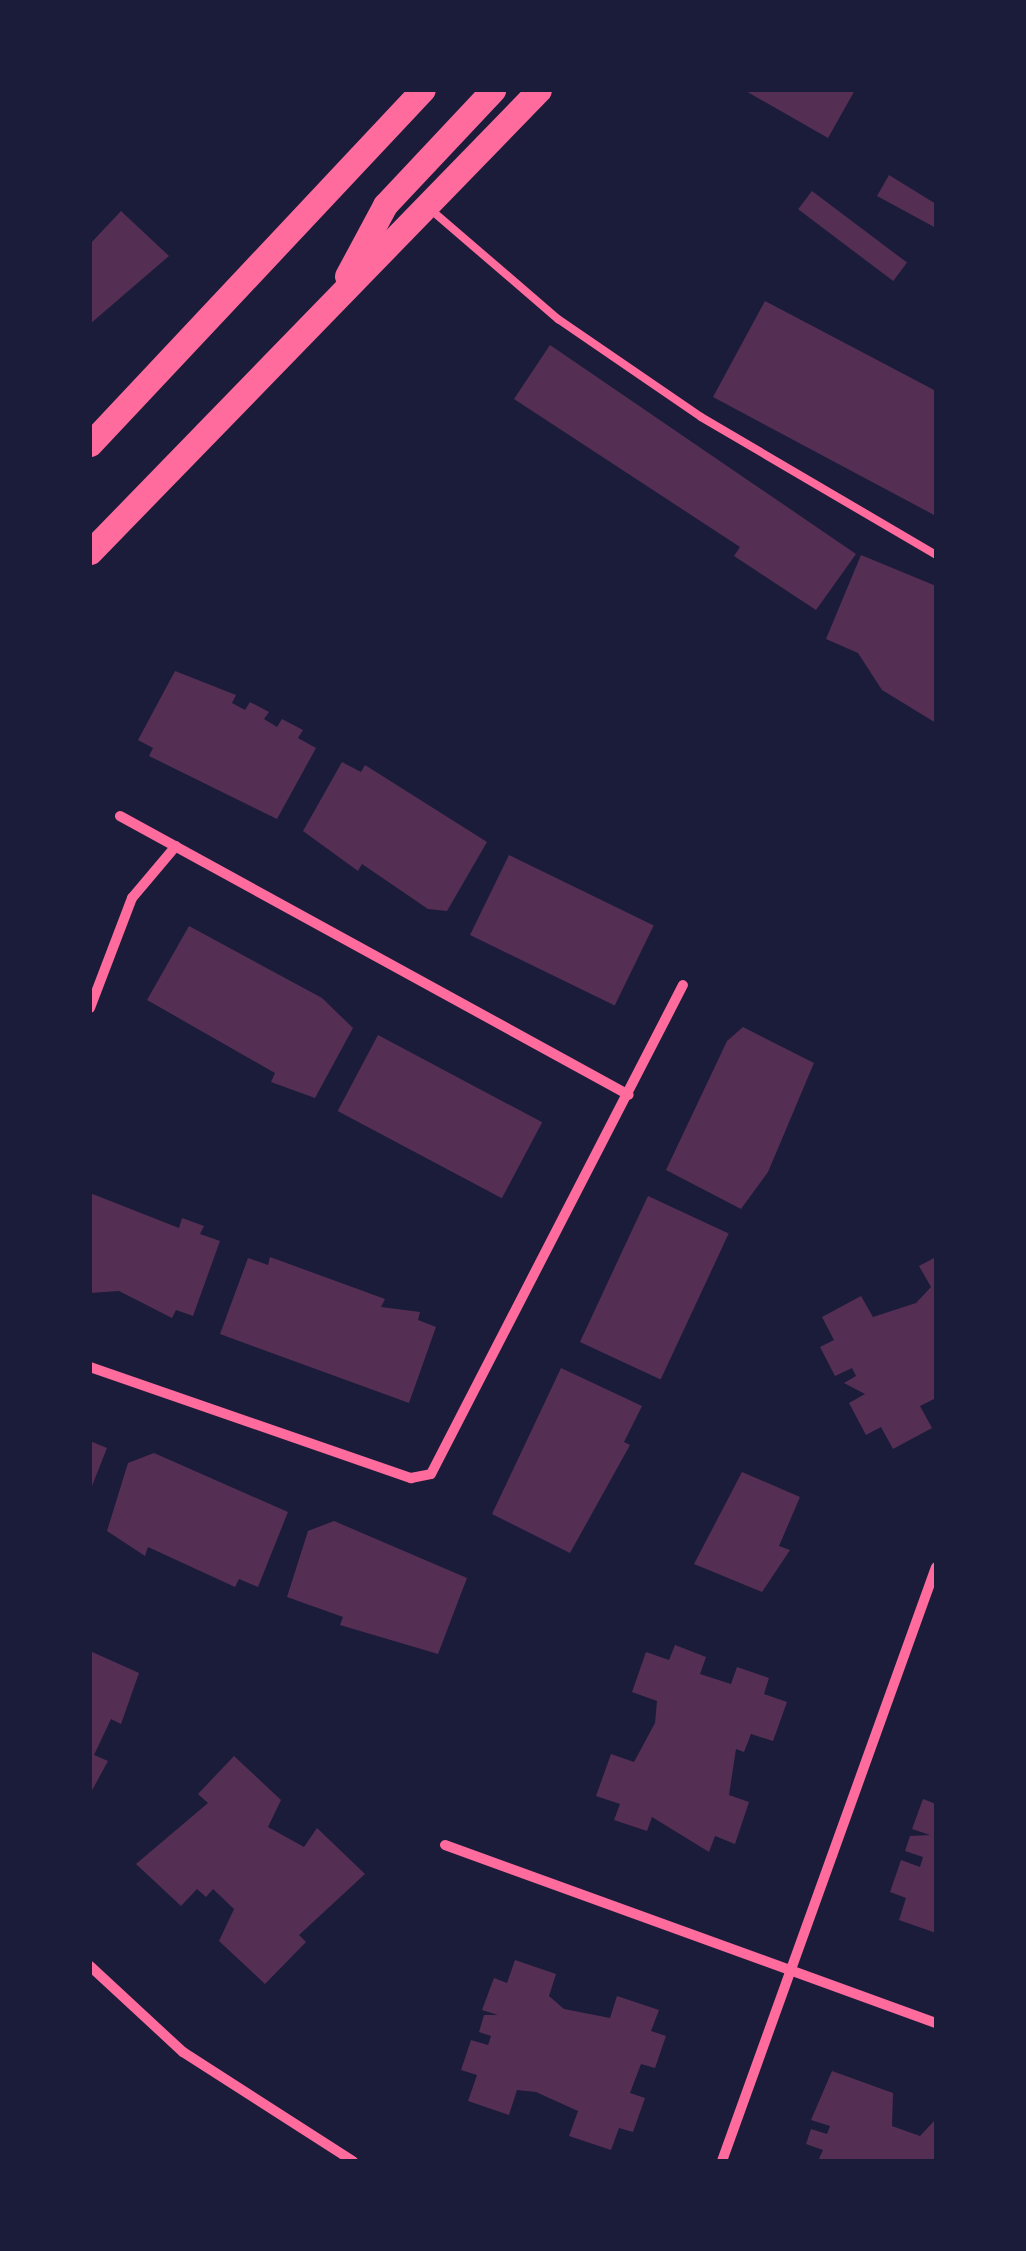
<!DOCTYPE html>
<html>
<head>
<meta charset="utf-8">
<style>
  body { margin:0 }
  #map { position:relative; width:1026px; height:2251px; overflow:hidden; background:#1b1b3a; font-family:"Exo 2",sans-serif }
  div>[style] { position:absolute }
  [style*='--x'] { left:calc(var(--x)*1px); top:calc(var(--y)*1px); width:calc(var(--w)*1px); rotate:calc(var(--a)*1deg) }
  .building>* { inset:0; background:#542f53; transform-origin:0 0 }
  .service>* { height:8px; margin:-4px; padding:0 4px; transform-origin:4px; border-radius:4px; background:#ff6b9d }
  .minor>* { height:10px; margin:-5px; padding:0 5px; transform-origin:5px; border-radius:5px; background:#ff6b9d }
  .primary>* { height:25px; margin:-12.5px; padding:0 12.5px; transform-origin:12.5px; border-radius:12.5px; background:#ff6b9d }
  span { translate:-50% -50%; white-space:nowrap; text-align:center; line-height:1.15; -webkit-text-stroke:10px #1b1b3a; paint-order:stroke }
  .frame { position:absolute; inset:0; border:92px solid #1b1b3a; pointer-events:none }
</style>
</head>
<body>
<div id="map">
  <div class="building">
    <i style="clip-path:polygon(744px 90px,855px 90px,828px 138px)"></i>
    <i style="clip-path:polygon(889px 175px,936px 204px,936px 228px,877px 196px)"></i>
    <i style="left:812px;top:191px;width:119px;height:23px;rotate:37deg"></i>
    <i style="clip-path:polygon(121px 211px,169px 256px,90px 324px,90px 244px)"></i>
    <i style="clip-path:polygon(765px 301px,936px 391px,936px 516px,713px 397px)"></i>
    <i style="clip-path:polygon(550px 345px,856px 554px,816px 610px,734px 556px,740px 547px,514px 399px)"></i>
    <i style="clip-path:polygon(861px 555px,936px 586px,936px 723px,882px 690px,858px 653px,826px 639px)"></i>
    <i style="clip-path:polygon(175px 671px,236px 695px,232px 703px,245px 710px,250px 702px,269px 712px,264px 719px,277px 727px,282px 719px,303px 730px,298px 738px,316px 748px,277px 819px,149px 756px,153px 748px,138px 740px)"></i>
    <i style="clip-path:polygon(342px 762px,361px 772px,365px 765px,487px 842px,447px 911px,428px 909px,362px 864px,358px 871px,303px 831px)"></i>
    <i style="left:509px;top:855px;width:161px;height:89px;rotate:26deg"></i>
    <i style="clip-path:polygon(189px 926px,322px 998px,353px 1028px,315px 1098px,271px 1082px,275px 1073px,147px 1000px)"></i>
    <i style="clip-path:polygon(743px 1027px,814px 1063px,768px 1172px,741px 1209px,666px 1170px,727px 1041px)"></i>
    <i style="left:378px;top:1035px;width:186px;height:86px;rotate:28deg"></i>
    <i style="clip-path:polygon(90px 1193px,179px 1228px,182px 1218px,204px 1226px,200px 1234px,220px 1241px,193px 1316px,176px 1310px,172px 1318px,119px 1291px,90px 1293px)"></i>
    <i style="left:648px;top:1196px;width:89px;height:161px;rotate:25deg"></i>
    <i style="clip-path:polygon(270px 1257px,385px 1299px,381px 1307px,420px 1312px,418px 1320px,436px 1327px,409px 1403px,220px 1334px,248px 1258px,268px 1265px)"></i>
    <i style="clip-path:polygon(936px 1257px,936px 1398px,920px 1406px,932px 1428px,893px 1449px,881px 1427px,866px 1435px,849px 1403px,865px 1394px,844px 1383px,856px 1376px,852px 1368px,835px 1376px,820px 1347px,834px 1340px,822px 1317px,861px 1296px,873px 1317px,916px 1303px,931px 1287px,919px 1266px)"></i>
    <i style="clip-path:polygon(561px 1368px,642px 1406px,624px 1442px,630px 1445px,570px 1553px,492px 1514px)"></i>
    <i style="clip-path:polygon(90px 1441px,107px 1448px,90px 1491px)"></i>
    <i style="clip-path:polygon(154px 1453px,288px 1512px,258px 1587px,239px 1579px,235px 1587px,148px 1547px,145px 1556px,107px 1531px,128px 1463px)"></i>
    <i style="clip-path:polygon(742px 1472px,800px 1497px,779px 1546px,790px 1550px,762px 1592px,694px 1564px)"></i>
    <i style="clip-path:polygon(334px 1521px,467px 1578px,438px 1654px,340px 1625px,343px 1617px,287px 1597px,308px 1531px)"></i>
    <i style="clip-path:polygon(675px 1645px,706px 1657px,700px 1674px,731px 1684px,737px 1667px,769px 1678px,764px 1694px,787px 1702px,773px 1741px,751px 1734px,744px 1752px,736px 1749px,729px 1795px,749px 1802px,735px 1844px,715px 1836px,709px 1852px,652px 1817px,647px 1831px,614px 1820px,620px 1804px,596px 1796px,611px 1754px,634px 1762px,655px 1723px,657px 1701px,632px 1692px,646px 1652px,669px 1660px)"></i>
    <i style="clip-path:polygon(90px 1651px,139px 1673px,121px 1724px,111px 1719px,94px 1755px,108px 1761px,90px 1794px)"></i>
    <i style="clip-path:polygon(234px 1756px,281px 1800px,268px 1827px,304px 1847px,317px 1828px,365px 1874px,299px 1935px,306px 1942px,265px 1984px,219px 1941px,234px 1909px,213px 1889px,206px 1897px,197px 1889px,181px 1906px,136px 1864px,208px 1803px,198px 1794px)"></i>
    <i style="clip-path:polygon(923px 1799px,936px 1804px,936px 1933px,899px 1920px,906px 1898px,890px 1892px,901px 1860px,920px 1867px,923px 1857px,905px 1851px,910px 1836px,930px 1835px,912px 1829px)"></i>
    <i style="clip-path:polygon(515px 1960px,556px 1974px,549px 1996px,564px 2009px,610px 2018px,617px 1996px,659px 2010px,651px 2031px,666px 2036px,655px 2068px,641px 2064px,630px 2093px,645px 2098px,633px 2132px,619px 2128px,611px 2150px,569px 2136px,578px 2111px,536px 2092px,517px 2090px,509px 2115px,468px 2101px,477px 2075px,461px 2070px,471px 2040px,488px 2045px,491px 2036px,479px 2032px,484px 2015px,498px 2015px,482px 2010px,494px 1978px,507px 1983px)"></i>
    <i style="clip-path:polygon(832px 2071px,893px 2093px,892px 2126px,920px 2136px,936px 2119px,936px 2161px,818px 2161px,823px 2150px,806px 2144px,811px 2129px,827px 2134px,830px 2126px,811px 2120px)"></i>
  </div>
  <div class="service">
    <i style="--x:430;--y:209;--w:169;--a:40.7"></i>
    <i style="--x:558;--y:319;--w:173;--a:34.4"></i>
    <i style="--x:701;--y:417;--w:273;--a:30.4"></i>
  </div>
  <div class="minor">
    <i style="--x:120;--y:816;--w:580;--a:28.73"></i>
    <i style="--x:90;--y:1008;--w:118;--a:-69.1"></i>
    <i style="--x:132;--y:898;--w:68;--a:-49.8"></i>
    <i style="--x:90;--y:1367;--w:340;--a:19.1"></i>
    <i style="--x:411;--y:1478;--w:20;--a:-11"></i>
    <i style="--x:431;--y:1474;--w:550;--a:-62.74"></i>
    <i style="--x:445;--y:1845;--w:522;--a:19.93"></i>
    <i style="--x:90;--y:1966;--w:127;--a:42.8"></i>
    <i style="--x:183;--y:2052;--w:202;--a:32.7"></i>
    <i style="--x:722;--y:2161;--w:631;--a:-70.19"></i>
  </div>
  <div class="primary">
    <i style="--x:347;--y:276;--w:81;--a:-61.8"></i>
    <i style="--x:385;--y:205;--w:158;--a:-46.8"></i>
    <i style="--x:90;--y:444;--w:486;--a:-46.8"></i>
    <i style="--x:90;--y:552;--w:644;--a:-45.82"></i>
  </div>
  <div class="frame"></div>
</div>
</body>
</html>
